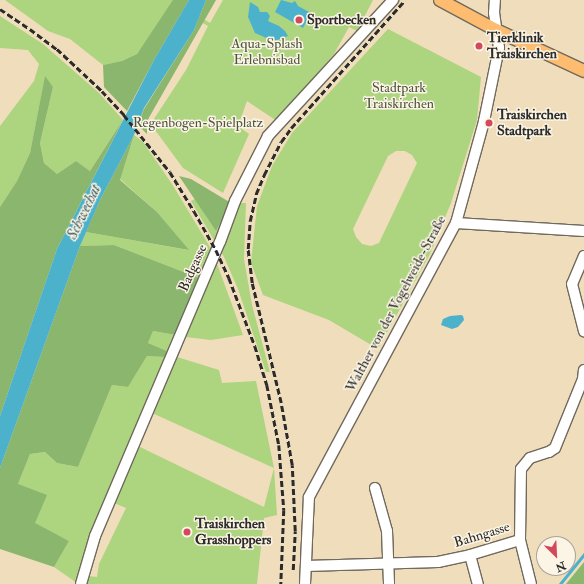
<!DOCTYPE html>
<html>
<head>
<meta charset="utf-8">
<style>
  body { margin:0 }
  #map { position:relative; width:584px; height:584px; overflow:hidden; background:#efddbb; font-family:"IM FELL Double Pica",serif }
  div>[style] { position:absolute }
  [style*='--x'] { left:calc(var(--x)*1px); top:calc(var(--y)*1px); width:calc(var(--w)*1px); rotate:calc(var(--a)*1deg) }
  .green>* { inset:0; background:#add47e }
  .forest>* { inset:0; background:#8ab66d }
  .water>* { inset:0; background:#4cb2cb }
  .stream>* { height:2.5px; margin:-1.25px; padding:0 1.25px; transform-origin:1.25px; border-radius:1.25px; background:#4cb2cb }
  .roads { filter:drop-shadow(1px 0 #70695d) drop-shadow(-1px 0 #70695d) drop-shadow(0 1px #70695d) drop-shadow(0 -1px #70695d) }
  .minor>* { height:10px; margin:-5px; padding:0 5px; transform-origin:5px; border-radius:5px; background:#fff }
  .major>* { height:12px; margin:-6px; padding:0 6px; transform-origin:6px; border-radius:6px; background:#fdbc70 }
  .rail>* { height:2.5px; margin-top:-1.25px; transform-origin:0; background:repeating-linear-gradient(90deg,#2b2b2b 0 6px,transparent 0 9px) }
  .dots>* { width:11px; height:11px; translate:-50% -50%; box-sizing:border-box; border:2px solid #fcf5e5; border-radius:50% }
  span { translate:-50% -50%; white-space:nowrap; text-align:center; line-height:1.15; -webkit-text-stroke:3px #fcf5e5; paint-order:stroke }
  .poi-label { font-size:14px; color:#2b2b2b; font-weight:700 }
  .left { translate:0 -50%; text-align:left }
  .park-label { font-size:14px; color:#4c5540 }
  .street-label { font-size:14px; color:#2b2b2b }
  .water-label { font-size:15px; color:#375a63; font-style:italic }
  .north { position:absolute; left:536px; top:536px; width:40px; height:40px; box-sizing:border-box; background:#fcf5e5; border:1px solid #a8a49b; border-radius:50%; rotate:156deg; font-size:11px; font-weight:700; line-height:16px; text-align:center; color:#2b2b2b }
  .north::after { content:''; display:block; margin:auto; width:14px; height:18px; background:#d1495b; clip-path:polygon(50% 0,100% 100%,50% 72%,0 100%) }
</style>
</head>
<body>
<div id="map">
  <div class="green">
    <i style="clip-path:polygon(5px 0,173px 0,210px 23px,223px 0,373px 0,357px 31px,349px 27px,334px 54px,277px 121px,247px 101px,238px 126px,249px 134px,223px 193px,183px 168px,155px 130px,154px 119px,186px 70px,208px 26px,171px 5px,137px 54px,122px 61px,103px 65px,70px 39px,48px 31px)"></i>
    <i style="clip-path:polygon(0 16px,43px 44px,99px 93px,123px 120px,90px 171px,76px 161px,57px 174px,44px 163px,40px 143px,53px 87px,45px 77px,30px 153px,17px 181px,0 207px,0 126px,34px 81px,39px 64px,28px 50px,0 48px)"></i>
    <i style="clip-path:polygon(evenodd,388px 29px,481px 77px,477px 120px,451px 203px,430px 254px,378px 349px,329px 320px,263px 295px,251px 263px,257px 206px,272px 166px,292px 133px,388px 29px,396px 151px,405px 151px,412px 155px,417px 163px,379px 243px,371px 246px,362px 244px,356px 237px,353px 229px,388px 156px,396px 151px)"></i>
    <i style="clip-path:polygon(134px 135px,143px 142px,172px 184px,213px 252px,199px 278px,114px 245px,80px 246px,86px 232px,188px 250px,157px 212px,120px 179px)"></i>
    <i style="clip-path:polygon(195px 199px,216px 231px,231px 203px,246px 203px,244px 259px,252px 305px,270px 372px,266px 372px,238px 289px,224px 257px,191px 201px)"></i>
    <i style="clip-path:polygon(216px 261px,243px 335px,211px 340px,186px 337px)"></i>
    <i style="clip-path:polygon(153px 331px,176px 335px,167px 351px,148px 343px)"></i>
    <i style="clip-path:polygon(147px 356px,165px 357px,92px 532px,77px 583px,54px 567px,69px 541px,34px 523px,18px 484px,30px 454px,45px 452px,57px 463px,78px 467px,112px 385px,128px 387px)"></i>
    <i style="clip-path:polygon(177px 357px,219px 370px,222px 383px,256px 381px,274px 468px,277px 515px,264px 518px,257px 584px,87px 584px,88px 576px,97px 577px,99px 564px,126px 508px,114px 503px,138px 446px,264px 507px,274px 468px,152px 413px)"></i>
  </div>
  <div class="forest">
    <i style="clip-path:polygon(173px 0,189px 0,154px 60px,127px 111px,104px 87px,103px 65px,122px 61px,137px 54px)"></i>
    <i style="clip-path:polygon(206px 0,216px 0,147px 121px,147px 134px,138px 125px,144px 109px,194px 30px)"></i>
    <i style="clip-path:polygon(45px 76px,53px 87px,40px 143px,44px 163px,57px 174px,76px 161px,90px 171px,123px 120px,57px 249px,0 416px,0 207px,17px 181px,30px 153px)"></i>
    <i style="clip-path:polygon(134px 135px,120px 180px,157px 212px,189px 250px,86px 232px,101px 198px)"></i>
    <i style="clip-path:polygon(179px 176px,191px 179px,231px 203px,216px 231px)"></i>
    <i style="clip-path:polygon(114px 245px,199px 278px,176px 335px,153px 331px,148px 343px,167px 351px,165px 357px,147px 356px,128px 387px,112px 385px,78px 467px,57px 463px,45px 452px,30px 454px,18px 484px,47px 495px,35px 523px,69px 541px,54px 567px,0 549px,0 468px,80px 246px)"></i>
    <i style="clip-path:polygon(584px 562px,584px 584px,566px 584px)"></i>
  </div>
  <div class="water">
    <i style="clip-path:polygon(189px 0,206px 0,194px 30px,144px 108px,134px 135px,101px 198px,80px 246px,0 468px,0 416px,57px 249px,154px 60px)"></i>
    <i style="clip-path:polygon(281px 0,292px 3px,295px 1px,298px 6px,311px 13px,303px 28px,275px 12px)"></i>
    <i style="clip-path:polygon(250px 2px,258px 7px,260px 12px,267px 12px,270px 16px,268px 21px,279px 26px,285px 31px,288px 36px,277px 40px,271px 40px,255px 33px,248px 17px)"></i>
    <i style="clip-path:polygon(461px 315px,463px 316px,464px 320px,458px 327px,452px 329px,441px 325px,443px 319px,450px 316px)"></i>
  </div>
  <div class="stream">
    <i style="--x:560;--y:584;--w:38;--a:-51"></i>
  </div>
  <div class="roads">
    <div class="minor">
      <i style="--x:456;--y:223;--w:128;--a:3.6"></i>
      <i style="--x:584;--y:256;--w:30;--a:113"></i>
      <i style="--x:572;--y:284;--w:49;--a:75.7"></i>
      <i style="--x:375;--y:488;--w:45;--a:74.4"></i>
      <i style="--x:387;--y:531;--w:53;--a:87.8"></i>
      <i style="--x:520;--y:540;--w:45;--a:76"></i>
      <i style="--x:470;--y:555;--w:30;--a:75"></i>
      <i style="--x:306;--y:566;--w:132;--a:-1.7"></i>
      <i style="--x:438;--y:562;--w:33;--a:-12"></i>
      <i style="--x:470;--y:555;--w:52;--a:-16.7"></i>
      <i style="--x:520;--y:540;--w:71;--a:-89.2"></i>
      <i style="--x:521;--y:469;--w:14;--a:-51"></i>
      <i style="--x:530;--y:458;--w:20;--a:-18"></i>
      <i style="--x:549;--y:452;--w:7;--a:-34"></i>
      <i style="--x:555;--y:448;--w:74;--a:-67.9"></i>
      <i style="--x:583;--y:379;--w:9;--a:-84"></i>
      <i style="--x:81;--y:584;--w:50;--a:-73.7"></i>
      <i style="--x:95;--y:536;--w:319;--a:-67"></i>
      <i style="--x:220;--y:242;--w:44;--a:-69.9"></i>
      <i style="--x:235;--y:201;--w:73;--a:-63.1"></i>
      <i style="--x:268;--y:136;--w:185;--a:-47.4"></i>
      <i style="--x:305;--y:584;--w:87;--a:-87.4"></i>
      <i style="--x:309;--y:497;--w:311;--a:-61.8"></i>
      <i style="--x:456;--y:223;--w:106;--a:-74.6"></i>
      <i style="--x:484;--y:121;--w:75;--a:-78.4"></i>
      <i style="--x:499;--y:48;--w:35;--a:-98"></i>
      <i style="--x:494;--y:13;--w:13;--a:-86"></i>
    </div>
    <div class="major">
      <i style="--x:440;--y:0;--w:64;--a:28.2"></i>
      <i style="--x:496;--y:30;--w:97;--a:25"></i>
    </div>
  </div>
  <div class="rail">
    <i style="--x:0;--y:9;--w:36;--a:34"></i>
    <i style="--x:30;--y:29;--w:34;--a:37"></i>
    <i style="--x:57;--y:49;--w:62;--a:43"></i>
    <i style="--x:102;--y:91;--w:33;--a:47"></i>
    <i style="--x:124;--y:115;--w:73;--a:51.1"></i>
    <i style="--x:170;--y:172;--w:46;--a:58.4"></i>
    <i style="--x:194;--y:211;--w:45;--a:60.6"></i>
    <i style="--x:216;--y:250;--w:31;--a:65"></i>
    <i style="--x:229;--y:278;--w:73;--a:69.1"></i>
    <i style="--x:255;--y:346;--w:41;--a:72.9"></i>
    <i style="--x:267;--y:385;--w:61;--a:78.7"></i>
    <i style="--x:279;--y:445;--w:65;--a:85.6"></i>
    <i style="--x:284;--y:510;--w:74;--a:92.3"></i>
    <i style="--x:293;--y:570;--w:39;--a:-87"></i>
    <i style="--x:295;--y:531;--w:66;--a:-92.6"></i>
    <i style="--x:292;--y:465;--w:63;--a:-100.1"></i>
    <i style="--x:281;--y:403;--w:123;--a:-103.6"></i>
    <i style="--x:252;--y:283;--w:34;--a:-97"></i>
    <i style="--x:248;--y:249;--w:28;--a:-86"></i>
    <i style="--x:250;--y:221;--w:28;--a:-77"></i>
    <i style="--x:256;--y:194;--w:21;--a:-67"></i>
    <i style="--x:264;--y:175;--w:37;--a:-63"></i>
    <i style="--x:281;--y:142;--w:17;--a:-54"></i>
    <i style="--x:291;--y:128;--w:171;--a:-48.3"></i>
  </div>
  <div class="dots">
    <i style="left:299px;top:20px;background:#d1495b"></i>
    <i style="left:479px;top:46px;background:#d1495b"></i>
    <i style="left:489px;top:123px;background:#d1495b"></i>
    <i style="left:187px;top:532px;background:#d1495b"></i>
  </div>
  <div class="poi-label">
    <span class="left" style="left:307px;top:20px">Sportbecken</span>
    <span class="left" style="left:487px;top:46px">Tierklinik<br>Traiskirchen</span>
    <span class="left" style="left:497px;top:123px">Traiskirchen<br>Stadtpark</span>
    <span class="left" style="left:195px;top:532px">Traiskirchen<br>Grasshoppers</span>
  </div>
  <div class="park-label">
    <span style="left:267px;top:52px">Aqua-Splash<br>Erlebnisbad</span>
    <span style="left:399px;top:96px">Stadtpark<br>Traiskirchen</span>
    <span style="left:198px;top:123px">Regenbogen-Spielplatz</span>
  </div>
  <div class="street-label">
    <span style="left:193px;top:268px;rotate:-66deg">Badgasse</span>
    <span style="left:396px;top:304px;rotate:-62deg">Walther von der Vogelweide-Straße</span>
    <span style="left:482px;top:535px;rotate:-17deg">Bahngasse</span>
  </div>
  <div class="water-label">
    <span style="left:84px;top:212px;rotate:-64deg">Schwechat</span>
  </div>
  <div class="north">N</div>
</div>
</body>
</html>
